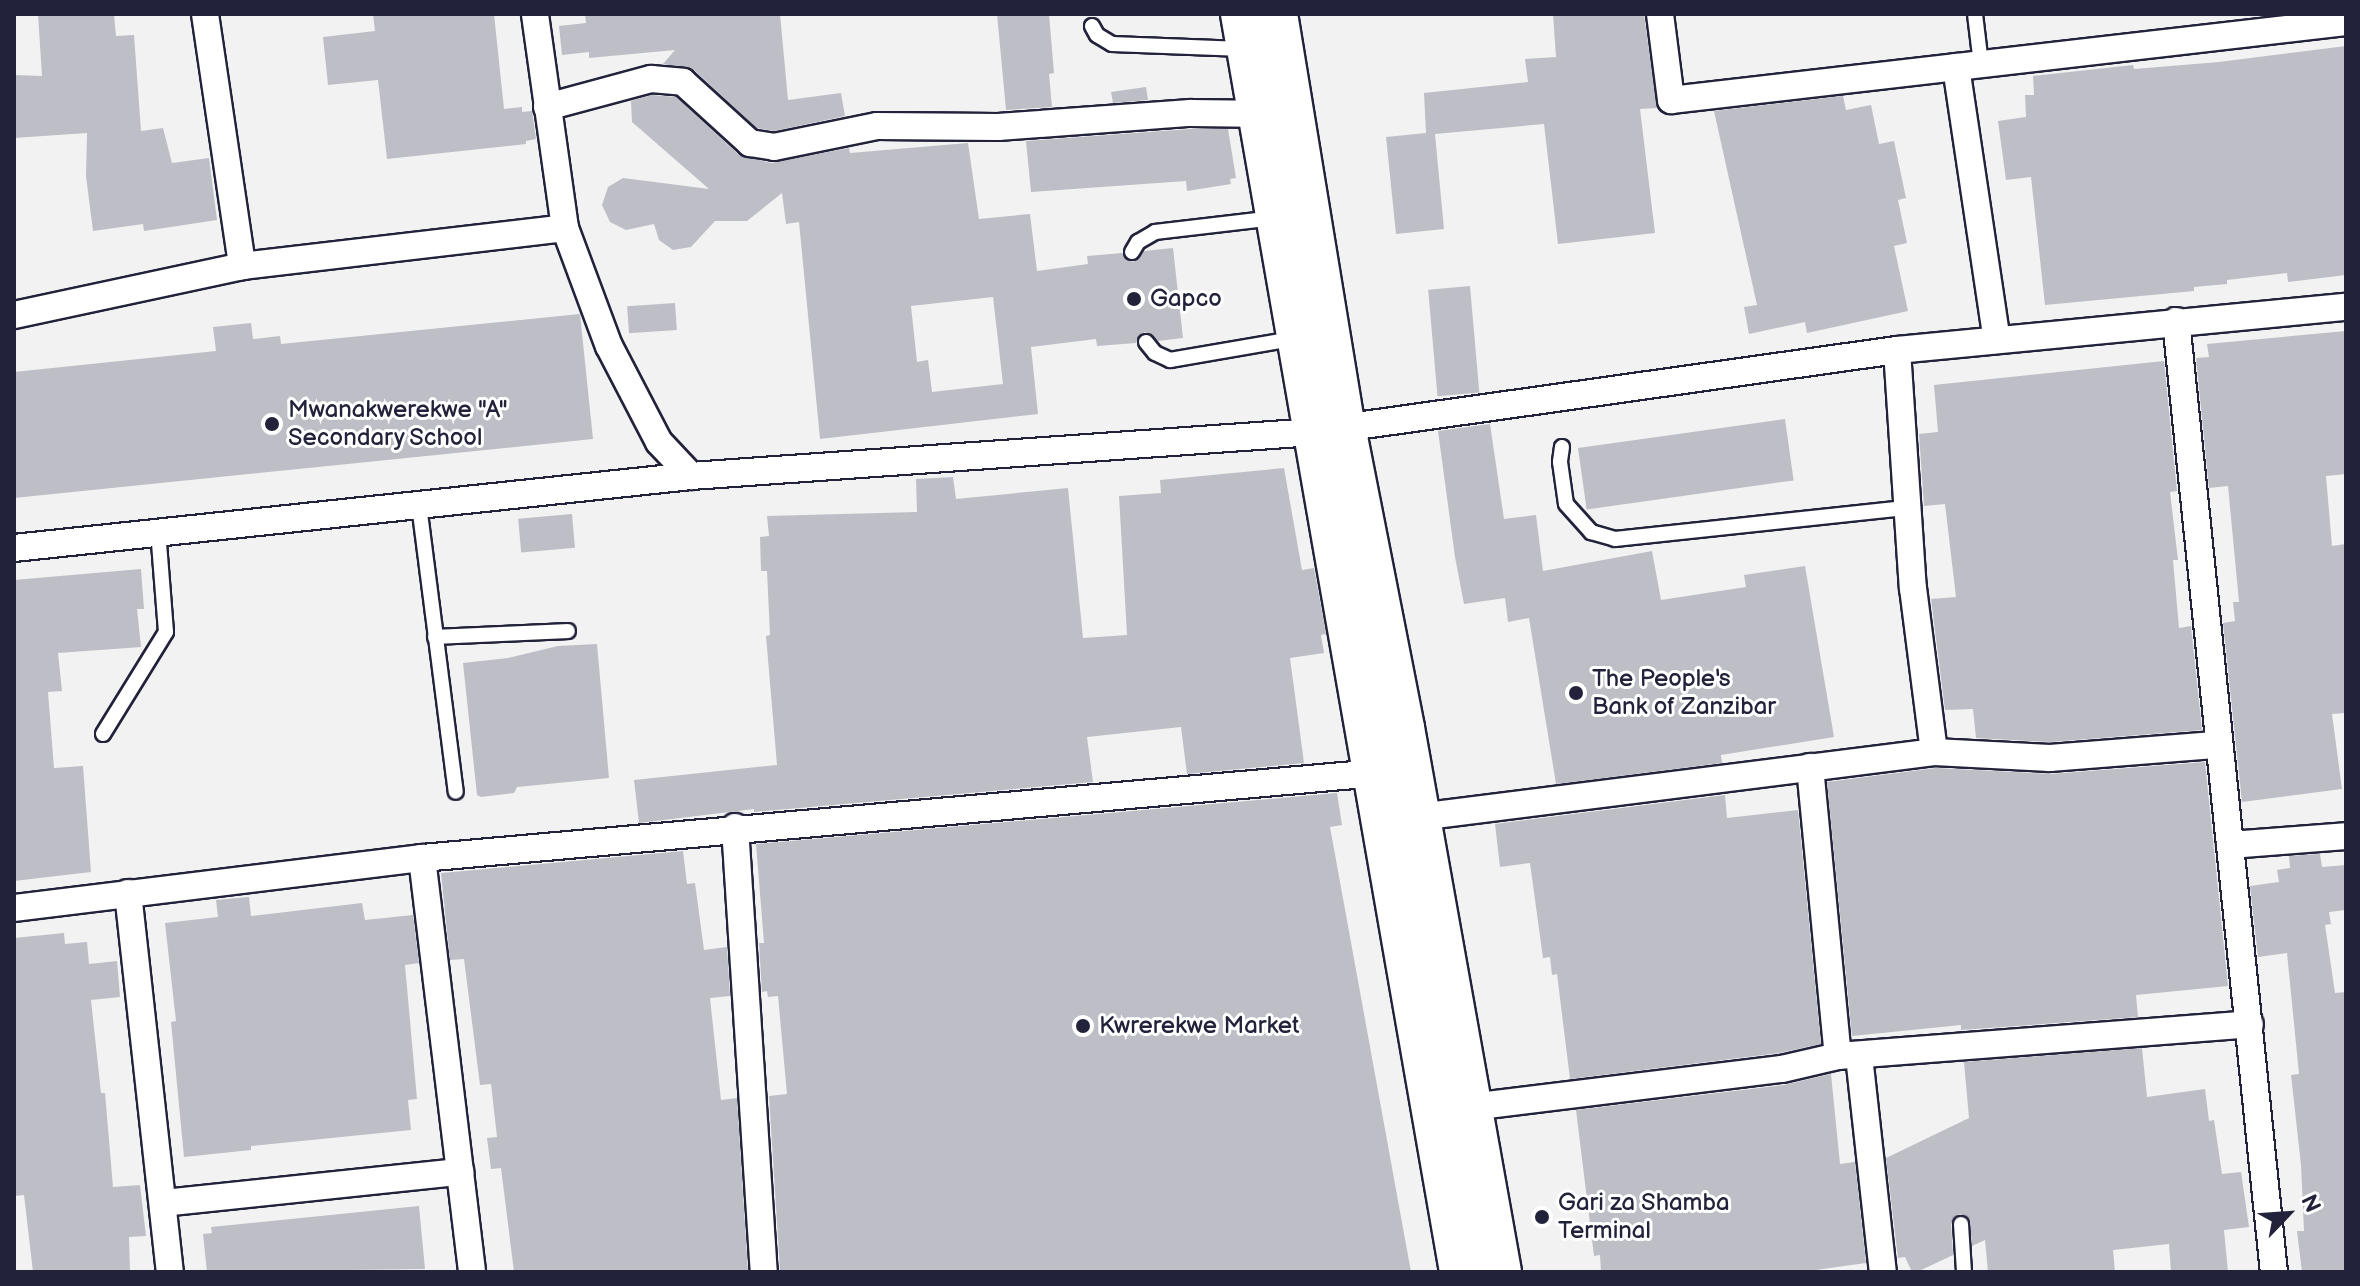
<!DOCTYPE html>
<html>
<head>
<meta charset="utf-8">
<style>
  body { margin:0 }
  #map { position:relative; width:2360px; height:1286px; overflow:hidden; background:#f2f2f3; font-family:"Balsamiq Sans",sans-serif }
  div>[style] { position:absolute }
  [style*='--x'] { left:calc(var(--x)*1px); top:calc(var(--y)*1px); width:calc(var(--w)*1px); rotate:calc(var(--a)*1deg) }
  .building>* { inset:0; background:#bebec6; transform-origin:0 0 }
  .roads { filter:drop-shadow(2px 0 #22223b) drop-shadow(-2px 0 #22223b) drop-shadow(0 2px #22223b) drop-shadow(0 -2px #22223b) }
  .lane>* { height:14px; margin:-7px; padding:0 7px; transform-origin:7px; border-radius:7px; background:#fff }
  .street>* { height:26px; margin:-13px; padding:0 13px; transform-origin:13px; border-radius:13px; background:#fff }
  .primary>* { height:42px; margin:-21px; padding:0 21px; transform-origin:21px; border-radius:21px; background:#fff }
  .dots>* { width:22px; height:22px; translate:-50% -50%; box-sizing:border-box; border:4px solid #fff; border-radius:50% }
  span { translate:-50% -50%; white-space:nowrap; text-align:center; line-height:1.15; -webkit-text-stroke:6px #fff; paint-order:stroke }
  .poi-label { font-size:24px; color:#22223b }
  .left { translate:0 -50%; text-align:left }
  .frame { position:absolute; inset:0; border:16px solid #22223b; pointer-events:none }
  .north { position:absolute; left:2248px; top:1174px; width:80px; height:80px; -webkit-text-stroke:6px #fff; paint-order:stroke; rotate:65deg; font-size:22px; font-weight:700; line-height:32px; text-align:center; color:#22223b }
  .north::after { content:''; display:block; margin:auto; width:28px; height:36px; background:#22223b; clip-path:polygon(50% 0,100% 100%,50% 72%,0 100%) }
</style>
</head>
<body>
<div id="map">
  <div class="building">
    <i style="clip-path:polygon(38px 14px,114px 14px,116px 36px,134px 35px,141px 131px,163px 128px,172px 163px,209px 158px,217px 220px,144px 231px,143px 224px,93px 231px,86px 176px,87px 133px,14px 138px,14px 75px,42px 76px)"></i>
    <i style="clip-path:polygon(373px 14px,494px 14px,504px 109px,522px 107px,522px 112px,532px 111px,536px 139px,526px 141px,526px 144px,387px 159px,378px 80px,328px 85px,323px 37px,375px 31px)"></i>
    <i style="clip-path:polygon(585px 14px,780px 14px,788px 100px,841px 93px,845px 116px,774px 131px,757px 128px,694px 70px,663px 64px,675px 50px,589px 58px,589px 52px,562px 55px,559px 26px,586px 23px)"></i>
    <i style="clip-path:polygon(997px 14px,1049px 14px,1054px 73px,1049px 74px,1052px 107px,1006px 110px)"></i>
    <i style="clip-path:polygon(1553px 14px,1644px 14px,1657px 108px,1640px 109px,1655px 233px,1558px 244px,1544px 124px,1435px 134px,1444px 229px,1396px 234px,1386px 137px,1426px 133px,1424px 93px,1528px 82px,1525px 59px,1556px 57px)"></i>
    <i style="clip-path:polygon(2346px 46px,2346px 275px,2288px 282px,2287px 273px,2227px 280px,2227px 284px,2194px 287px,2194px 291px,2045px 305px,2031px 177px,2006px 180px,1998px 121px,2026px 117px,2025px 95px,2034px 95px,2033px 76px,2133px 65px,2134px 69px,2219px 62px)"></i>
    <i style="clip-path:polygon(1146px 87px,1148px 100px,1113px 103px,1111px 92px)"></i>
    <i style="clip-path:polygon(evenodd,652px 95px,676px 97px,739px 155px,771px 163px,849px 148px,850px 153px,968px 143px,979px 219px,1030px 214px,1037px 271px,1088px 264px,1087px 256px,1122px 253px,1133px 262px,1144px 251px,1173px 248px,1183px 338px,1158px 341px,1145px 332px,1139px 335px,1136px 343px,1097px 346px,1096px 339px,1031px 347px,1038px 414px,820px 439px,799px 222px,786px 224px,782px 193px,747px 221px,715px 221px,691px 247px,673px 250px,659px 240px,654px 224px,626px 230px,610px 222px,602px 205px,608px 187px,623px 178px,709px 189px,632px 122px,631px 101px,652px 95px,993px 297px,1003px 384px,932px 392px,928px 360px,917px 362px,911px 306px,993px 297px)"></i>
    <i style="clip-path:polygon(1843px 96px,1846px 110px,1871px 105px,1879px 144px,1894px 141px,1906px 198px,1898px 200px,1907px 243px,1894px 246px,1908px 311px,1807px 333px,1805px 322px,1749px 334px,1744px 307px,1757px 305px,1714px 111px)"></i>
    <i style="clip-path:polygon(1190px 129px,1228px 129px,1236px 178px,1230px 179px,1231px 184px,1187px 191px,1186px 181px,1031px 192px,1026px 141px)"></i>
    <i style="left:1470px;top:286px;width:107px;height:42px;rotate:85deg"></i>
    <i style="left:675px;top:303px;width:27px;height:48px;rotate:86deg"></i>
    <i style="clip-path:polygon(580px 314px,593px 439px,14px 498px,14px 372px,216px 351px,213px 327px,251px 323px,253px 339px,280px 336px,281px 344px)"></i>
    <i style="clip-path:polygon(2346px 331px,2346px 474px,2326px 476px,2332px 546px,2346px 544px,2346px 713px,2332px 714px,2342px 789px,2242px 802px,2223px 623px,2235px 621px,2233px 602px,2239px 602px,2228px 486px,2209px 488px,2196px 358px,2209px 357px,2207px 344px)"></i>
    <i style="clip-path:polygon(2164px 361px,2177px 491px,2170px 492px,2178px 560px,2173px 560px,2179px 628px,2191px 626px,2202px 730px,2050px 742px,1976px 738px,1973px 709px,1945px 710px,1931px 599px,1956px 597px,1945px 504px,1924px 506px,1919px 434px,1938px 432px,1934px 385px)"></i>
    <i style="left:1785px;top:419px;width:62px;height:209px;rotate:82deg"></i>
    <i style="clip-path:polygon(1490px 424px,1504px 519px,1536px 515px,1543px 571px,1652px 551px,1661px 600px,1746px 587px,1744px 575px,1805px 566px,1834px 737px,1721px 755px,1722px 763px,1556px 784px,1529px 618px,1508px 622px,1505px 598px,1464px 604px,1455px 557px,1438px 431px)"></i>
    <i style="clip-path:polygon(1284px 468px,1302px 570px,1314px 568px,1326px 634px,1321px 635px,1324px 653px,1290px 658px,1304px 763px,1187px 774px,1181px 727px,1087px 737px,1093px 782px,754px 812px,754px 809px,639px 823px,634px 780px,777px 765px,766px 636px,770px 635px,767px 571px,761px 571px,760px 537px,769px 536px,767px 516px,917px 512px,916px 479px,953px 477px,956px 499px,1068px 488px,1083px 638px,1127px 635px,1119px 496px,1161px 493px,1160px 480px)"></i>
    <i style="left:572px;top:514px;width:34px;height:54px;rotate:85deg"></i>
    <i style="clip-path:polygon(141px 569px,144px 609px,137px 609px,141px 647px,58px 653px,62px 691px,48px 692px,54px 768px,83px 766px,91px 872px,14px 881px,14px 580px)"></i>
    <i style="clip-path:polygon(597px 644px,609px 778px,517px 787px,514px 793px,481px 797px,477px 795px,463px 663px,508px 658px,558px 646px)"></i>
    <i style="clip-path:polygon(2205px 762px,2228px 986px,2136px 995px,2138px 1017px,1961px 1030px,1961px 1025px,1852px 1036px,1827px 782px,1936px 768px,2051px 774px)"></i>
    <i style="clip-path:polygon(1337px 793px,1342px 825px,1330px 827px,1411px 1272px,780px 1270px,769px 1096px,787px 1094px,778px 996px,768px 997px,767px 991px,762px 992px,759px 943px,764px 943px,756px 844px)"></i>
    <i style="clip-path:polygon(1725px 795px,1727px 818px,1798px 810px,1821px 1044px,1779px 1053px,1570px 1079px,1557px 974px,1552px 975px,1550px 957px,1543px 958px,1530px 863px,1500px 867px,1495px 824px)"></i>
    <i style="clip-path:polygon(683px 851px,687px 884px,695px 883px,704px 950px,727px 947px,730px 996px,710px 998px,721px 1100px,737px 1098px,748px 1272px,514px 1272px,501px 1168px,491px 1169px,487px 1138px,497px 1137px,491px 1084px,480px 1085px,464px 959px,450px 960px,441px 873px)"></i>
    <i style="clip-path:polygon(2320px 854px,2322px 867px,2346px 865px,2346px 910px,2329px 912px,2331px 924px,2325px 925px,2335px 993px,2346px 992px,2346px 1272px,2302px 1272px,2297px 1231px,2304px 1231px,2301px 1165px,2291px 1075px,2299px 1074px,2287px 953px,2258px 957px,2250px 886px,2279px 882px,2277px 870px,2290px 868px,2289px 856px)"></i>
    <i style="clip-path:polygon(249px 897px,251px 916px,362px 903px,365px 920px,413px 915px,419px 963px,405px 965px,417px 1099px,408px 1100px,411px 1130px,251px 1146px,251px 1150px,184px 1157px,171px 1022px,176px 1021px,165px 923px,218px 917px,216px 900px)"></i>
    <i style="clip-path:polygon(64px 933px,65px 944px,87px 942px,89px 964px,117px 961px,120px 997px,91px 1000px,101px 1093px,105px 1093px,113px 1187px,140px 1185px,146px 1236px,129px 1237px,130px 1272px,33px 1272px,24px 1195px,14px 1196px,14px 938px)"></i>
    <i style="clip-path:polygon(2142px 1048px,2147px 1097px,2205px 1089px,2209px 1121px,2214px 1120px,2222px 1174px,2241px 1172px,2249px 1227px,2224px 1230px,2228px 1272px,2171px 1272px,2169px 1244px,2113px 1250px,2115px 1272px,1988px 1272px,1985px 1240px,1972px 1246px,1970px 1219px,1961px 1214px,1955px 1216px,1951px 1224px,1953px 1255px,1917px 1272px,1912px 1272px,1905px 1257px,1898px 1258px,1886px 1158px,1969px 1118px,1964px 1062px)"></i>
    <i style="clip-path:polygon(1831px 1074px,1840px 1164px,1855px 1162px,1866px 1263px,1801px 1272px,1601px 1272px,1600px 1255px,1594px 1256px,1576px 1110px,1784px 1085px)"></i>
    <i style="clip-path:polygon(419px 1206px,425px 1269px,207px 1272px,203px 1234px,212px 1233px,211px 1227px)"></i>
  </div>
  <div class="roads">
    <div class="lane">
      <i style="--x:1975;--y:14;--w:50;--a:83.2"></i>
      <i style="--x:1092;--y:26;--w:10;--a:61"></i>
      <i style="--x:1097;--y:35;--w:17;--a:31"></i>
      <i style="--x:1112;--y:44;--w:131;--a:2.2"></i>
      <i style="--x:1132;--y:252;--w:12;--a:-59"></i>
      <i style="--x:1138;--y:242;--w:20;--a:-30"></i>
      <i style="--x:1155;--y:232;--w:120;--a:-6.7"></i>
      <i style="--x:1146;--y:342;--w:14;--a:51"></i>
      <i style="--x:1155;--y:353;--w:17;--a:25"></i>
      <i style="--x:1170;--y:360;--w:129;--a:-9.8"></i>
      <i style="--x:1562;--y:447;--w:15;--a:98"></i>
      <i style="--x:1560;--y:462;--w:42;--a:81.9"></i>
      <i style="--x:1566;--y:504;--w:38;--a:48"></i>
      <i style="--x:1591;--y:532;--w:25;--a:16"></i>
      <i style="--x:1615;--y:539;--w:294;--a:-6.1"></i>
      <i style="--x:419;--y:505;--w:289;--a:82.7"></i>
      <i style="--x:435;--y:637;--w:133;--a:-2.6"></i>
      <i style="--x:103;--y:734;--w:120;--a:-58.3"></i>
      <i style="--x:166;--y:632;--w:102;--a:-94.5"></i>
      <i style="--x:1961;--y:1224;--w:48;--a:86.4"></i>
    </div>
    <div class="street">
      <i style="--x:205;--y:14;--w:255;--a:81.6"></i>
      <i style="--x:1660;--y:14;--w:87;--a:82.7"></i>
      <i style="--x:1671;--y:100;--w:679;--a:-6.59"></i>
      <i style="--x:1956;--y:67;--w:276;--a:81.5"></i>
      <i style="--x:547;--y:107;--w:108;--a:-15.1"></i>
      <i style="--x:651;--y:79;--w:32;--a:5"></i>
      <i style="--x:683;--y:82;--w:91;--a:42.3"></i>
      <i style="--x:750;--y:143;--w:24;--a:9"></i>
      <i style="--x:774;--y:147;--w:105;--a:-11.5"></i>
      <i style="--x:877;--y:126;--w:121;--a:0.5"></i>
      <i style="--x:998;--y:127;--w:193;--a:-4.2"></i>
      <i style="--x:1190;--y:113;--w:82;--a:0.7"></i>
      <i style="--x:565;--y:228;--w:126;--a:69.6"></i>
      <i style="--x:609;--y:346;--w:108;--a:62.5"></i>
      <i style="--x:659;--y:442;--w:47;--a:46.7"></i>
      <i style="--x:14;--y:315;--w:233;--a:-12.1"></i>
      <i style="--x:242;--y:266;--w:325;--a:-6.7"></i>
      <i style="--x:565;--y:228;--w:216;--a:-98"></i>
      <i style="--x:2176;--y:321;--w:956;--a:84.12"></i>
      <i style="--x:1897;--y:350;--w:239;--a:86.2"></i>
      <i style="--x:1913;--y:588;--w:165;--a:82.7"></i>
      <i style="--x:14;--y:548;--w:681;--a:-6.07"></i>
      <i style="--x:691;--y:476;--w:625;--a:-4.04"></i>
      <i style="--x:1314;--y:432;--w:589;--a:-8.01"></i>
      <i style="--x:1897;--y:350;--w:451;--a:-5.5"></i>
      <i style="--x:1810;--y:767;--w:290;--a:84.5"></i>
      <i style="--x:1419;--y:817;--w:519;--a:-7.19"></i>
      <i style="--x:1934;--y:752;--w:116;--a:3"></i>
      <i style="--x:2050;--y:758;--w:168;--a:-4.5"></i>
      <i style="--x:735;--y:827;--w:446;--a:86.3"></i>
      <i style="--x:2230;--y:845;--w:116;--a:-4.4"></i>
      <i style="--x:422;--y:858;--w:417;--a:83.1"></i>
      <i style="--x:128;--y:893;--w:381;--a:83.7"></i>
      <i style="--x:14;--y:908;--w:411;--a:-7"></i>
      <i style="--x:422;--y:858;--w:959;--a:-5.09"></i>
      <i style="--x:1859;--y:1056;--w:217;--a:83.7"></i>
      <i style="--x:1471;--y:1107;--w:313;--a:-7"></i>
      <i style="--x:1782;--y:1069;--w:57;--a:-13.1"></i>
      <i style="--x:1838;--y:1056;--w:413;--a:-4.4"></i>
      <i style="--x:163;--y:1203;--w:299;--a:-6"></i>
    </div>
    <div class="primary">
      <i style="--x:1242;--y:14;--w:1277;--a:80.12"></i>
      <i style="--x:1276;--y:14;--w:419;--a:80.7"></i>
      <i style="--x:1344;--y:427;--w:307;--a:78.9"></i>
      <i style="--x:1403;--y:728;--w:553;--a:79.89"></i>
    </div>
  </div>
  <div class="dots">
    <i style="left:1134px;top:299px;background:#22223b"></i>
    <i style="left:272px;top:424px;background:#22223b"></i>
    <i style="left:1576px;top:693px;background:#22223b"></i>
    <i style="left:1083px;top:1026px;background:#22223b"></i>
    <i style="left:1542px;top:1217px;background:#22223b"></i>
  </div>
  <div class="poi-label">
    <span class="left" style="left:1150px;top:299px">Gapco</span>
    <span class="left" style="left:288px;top:424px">Mwanakwerekwe "A"<br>Secondary School</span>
    <span class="left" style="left:1592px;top:693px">The People's<br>Bank of Zanzibar</span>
    <span class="left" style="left:1099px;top:1026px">Kwrerekwe Market</span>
    <span class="left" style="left:1558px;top:1217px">Gari za Shamba<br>Terminal</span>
  </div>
  <div class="frame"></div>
  <div class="north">N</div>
</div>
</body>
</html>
